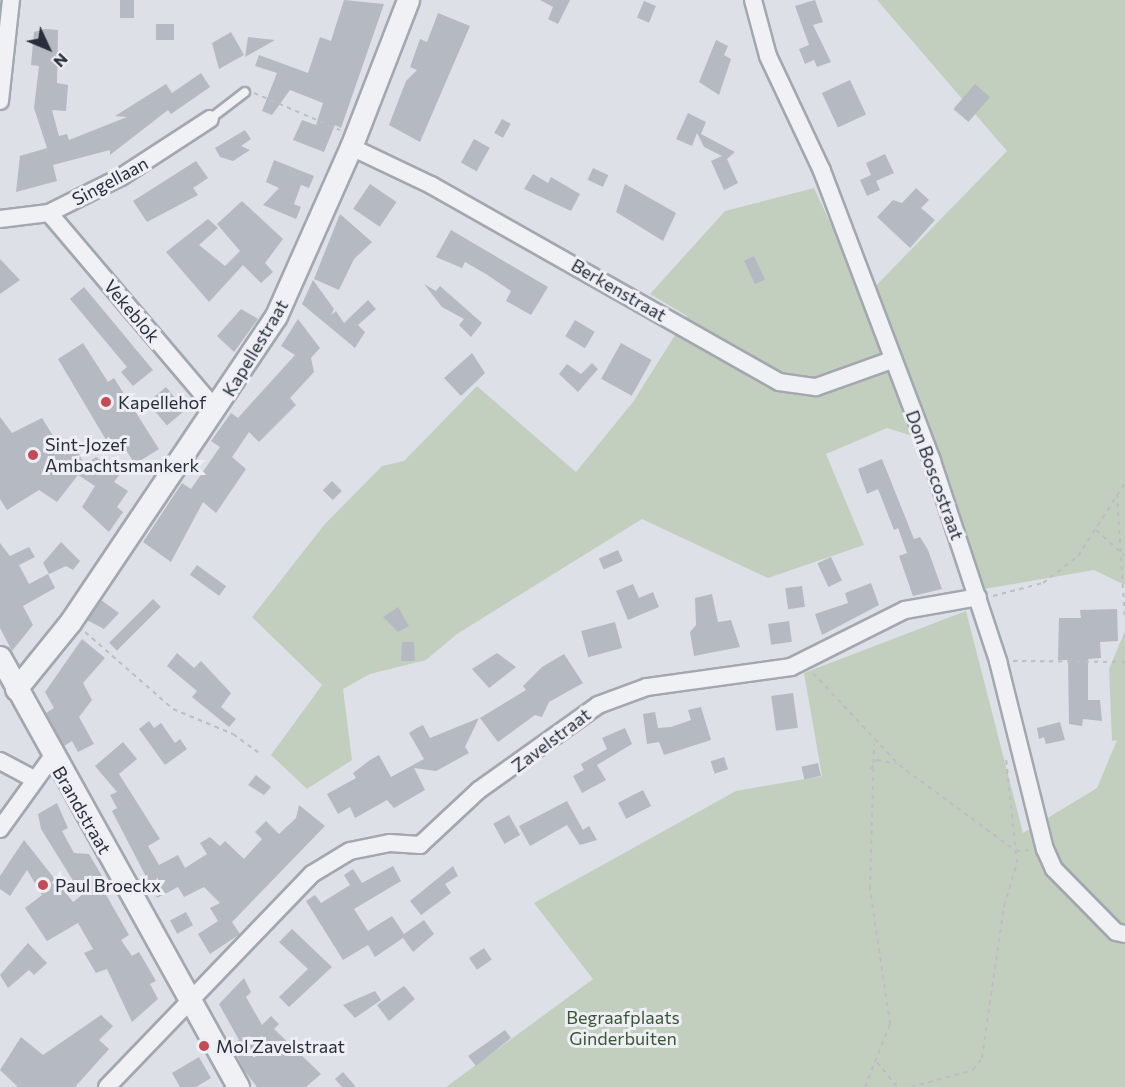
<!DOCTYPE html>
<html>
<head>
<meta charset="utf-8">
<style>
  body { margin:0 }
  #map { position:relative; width:1125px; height:1087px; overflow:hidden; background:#dde0e6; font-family:Commissioner,sans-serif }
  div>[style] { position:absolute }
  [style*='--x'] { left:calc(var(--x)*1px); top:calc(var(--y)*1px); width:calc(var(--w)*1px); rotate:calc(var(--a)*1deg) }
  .green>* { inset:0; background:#c2cfbf }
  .building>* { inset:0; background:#b5b9c2; transform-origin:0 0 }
  .path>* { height:2px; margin-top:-1px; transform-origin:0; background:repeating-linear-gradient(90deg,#bcbec5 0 4.5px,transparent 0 9px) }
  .roads { filter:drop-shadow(2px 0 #a3a7af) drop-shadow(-2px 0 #a3a7af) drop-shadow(0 2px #a3a7af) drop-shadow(0 -2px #a3a7af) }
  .service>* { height:8px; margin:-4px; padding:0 4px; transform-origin:4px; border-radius:4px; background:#f0f1f5 }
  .minor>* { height:16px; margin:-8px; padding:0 8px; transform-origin:8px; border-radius:8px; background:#f0f1f5 }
  .tertiary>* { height:21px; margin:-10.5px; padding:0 10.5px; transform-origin:10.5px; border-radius:10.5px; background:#f0f1f5 }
  .dots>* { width:16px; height:16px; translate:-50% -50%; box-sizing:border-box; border:3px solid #edeff4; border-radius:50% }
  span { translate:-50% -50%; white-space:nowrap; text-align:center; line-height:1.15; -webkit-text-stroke:6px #edeff4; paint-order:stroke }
  .street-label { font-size:18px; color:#282e3b }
  .poi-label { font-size:18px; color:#282e3b }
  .left { translate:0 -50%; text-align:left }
  .park-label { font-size:18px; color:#3b5636 }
  .north { position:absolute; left:18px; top:18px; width:60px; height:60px; -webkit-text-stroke:4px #edeff4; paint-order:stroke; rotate:134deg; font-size:16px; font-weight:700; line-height:24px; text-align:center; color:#282e3b }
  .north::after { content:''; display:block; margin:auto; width:21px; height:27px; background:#282e3b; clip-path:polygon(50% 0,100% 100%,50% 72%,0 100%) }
</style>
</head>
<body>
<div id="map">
  <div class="green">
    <i style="clip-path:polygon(877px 0,1125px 0,1125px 585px,1094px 570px,984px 589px,930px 435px,916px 437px,887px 428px,826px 454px,864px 545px,768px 578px,642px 519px,457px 634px,426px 660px,370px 674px,343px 689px,352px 760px,307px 789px,271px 755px,322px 685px,252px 617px,324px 525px,382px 466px,404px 461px,477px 386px,576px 472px,633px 402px,687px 316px,650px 294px,725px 211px,814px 188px,865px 297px,1007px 151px)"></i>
    <i style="clip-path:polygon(966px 611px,1023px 833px,1097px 788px,1117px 740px,1112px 741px,1109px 669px,1125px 631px,1125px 1087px,446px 1087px,593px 979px,534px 903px,736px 791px,822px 776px,804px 673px)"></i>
  </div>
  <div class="building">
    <i style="left:120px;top:0;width:14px;height:18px"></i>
    <i style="clip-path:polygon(344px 0,384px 4px,341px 128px,335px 125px,324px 152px,293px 140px,302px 120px,316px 125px,323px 103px,290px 90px,272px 115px,262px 111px,277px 73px,255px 66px,259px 55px,308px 73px,320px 37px,331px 41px)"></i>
    <i style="clip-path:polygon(540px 0,570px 0,558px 24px,548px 19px,553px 7px)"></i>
    <i style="clip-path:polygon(815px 0,823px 22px,813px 25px,831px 62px,817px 67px,814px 60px,805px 64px,799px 49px,809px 45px,795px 6px)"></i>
    <i style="left:644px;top:1px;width:13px;height:18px;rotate:23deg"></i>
    <i style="clip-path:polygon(438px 13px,470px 26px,420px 142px,389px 125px,406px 81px,417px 70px,410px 67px,420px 39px,427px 42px)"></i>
    <i style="left:156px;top:24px;width:18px;height:16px"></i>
    <i style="clip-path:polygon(45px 29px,58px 30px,57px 83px,68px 85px,66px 111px,52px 110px,59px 136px,67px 134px,69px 140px,127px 117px,115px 116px,166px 84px,172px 93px,201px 73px,210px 87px,171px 114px,168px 110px,110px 155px,110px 150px,53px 165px,57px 181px,16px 192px,20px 156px,47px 148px,34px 108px,39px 66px,31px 65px,34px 32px)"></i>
    <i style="clip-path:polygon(231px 32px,244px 55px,219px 69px,212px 43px)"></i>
    <i style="clip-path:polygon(248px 37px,275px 40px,245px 57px)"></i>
    <i style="clip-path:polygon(716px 40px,728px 46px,724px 55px,731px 59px,719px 95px,699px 82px)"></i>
    <i style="left:850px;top:80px;width:38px;height:31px;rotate:65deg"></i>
    <i style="left:975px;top:84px;width:20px;height:33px;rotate:41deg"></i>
    <i style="clip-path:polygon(688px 113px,706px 122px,701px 134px,735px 152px,727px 159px,738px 183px,724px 190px,711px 161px,722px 156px,704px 147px,697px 133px,692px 146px,676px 139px)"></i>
    <i style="left:502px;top:119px;width:10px;height:16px;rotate:29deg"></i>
    <i style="clip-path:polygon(245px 130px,251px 139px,241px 146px,250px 150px,233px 161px,220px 157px,215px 148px)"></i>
    <i style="left:474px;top:139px;width:18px;height:27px;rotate:29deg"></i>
    <i style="clip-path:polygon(885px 154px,894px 173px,876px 181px,880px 190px,867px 196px,860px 180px,871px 175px,866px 163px)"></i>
    <i style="clip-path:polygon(274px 160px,314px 176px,309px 188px,301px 185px,294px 204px,301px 207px,296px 219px,263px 205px,279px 188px,266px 182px)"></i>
    <i style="clip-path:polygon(196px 161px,208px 178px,193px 188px,198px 195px,147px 222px,133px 201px)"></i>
    <i style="left:593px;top:168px;width:17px;height:13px;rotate:25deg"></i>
    <i style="clip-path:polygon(533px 174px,548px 183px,551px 177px,580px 194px,571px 211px,524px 189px)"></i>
    <i style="left:370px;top:184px;width:32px;height:30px;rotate:34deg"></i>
    <i style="clip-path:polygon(625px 184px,676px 213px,663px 241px,616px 212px)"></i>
    <i style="clip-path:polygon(916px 188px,929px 200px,921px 208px,935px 220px,910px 248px,877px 217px,893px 200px,902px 203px)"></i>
    <i style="clip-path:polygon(242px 201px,283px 239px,265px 263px,273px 272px,261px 283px,243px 265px,209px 302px,166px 252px,208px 219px,218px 228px,199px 245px,225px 266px,240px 251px,217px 224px)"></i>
    <i style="clip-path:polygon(340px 214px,372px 242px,354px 259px,339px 290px,314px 279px)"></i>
    <i style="clip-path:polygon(451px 230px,548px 287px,531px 315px,506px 301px,511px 291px,486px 274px,465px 262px,462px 268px,436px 257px)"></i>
    <i style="left:754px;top:256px;width:26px;height:11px;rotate:65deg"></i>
    <i style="clip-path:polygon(0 259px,20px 280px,0 294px)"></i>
    <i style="clip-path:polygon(313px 280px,334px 309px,331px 315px,336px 311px,344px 323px,368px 300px,376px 309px,358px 325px,365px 332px,355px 348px,302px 304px)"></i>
    <i style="clip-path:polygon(424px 284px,436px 291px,440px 286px,482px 323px,471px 337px,459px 325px,464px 319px,442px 307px)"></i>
    <i style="clip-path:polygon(84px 287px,153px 370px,133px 386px,121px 372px,127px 367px,70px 299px)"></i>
    <i style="clip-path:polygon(241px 309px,258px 319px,234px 352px,217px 336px)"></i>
    <i style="clip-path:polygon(298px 319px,320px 348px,311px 358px,314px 372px,290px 398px,296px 405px,259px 442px,249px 432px,232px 457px,246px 469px,216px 513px,203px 502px,171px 562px,143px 542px,182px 483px,191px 489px,220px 447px,211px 441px,231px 413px,238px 418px,295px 355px,281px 346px)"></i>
    <i style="left:575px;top:320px;width:23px;height:19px;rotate:31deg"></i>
    <i style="clip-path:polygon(83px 343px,108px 382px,114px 378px,159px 449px,135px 464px,122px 444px,112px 450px,58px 359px)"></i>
    <i style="left:621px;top:343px;width:35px;height:41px;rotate:29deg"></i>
    <i style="clip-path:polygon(472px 353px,485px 373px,461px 396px,444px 378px)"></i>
    <i style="clip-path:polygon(592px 363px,598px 369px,578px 392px,559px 374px,567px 364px,581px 374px)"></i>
    <i style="left:166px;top:387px;width:30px;height:24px;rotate:50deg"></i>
    <i style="clip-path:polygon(0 417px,12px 433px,42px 418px,65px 455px,76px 449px,85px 465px,96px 457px,120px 474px,114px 482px,128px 491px,117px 507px,123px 512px,109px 532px,82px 507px,95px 486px,78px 475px,57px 502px,39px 490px,7px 510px,0 499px)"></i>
    <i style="clip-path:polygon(882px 459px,914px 539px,920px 537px,928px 550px,942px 589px,913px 596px,899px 556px,907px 553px,898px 528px,894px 530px,878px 489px,867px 494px,858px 469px)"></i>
    <i style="left:332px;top:481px;width:14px;height:13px;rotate:45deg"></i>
    <i style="clip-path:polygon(61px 542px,80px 561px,73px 570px,66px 566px,49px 574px,43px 563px)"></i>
    <i style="clip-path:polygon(0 543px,10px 556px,29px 547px,35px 557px,19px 565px,29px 584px,48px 574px,55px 588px,23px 606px,33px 625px,12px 651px,0 628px)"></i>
    <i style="left:618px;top:550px;width:12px;height:21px;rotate:66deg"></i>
    <i style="left:831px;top:557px;width:26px;height:15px;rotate:65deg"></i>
    <i style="left:197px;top:565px;width:36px;height:12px;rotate:36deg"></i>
    <i style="clip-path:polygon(871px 583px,879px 605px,822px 635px,815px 614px,848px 603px,845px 593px)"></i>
    <i style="clip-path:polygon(633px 584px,639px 598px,653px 592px,659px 607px,628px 620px,616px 591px)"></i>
    <i style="left:802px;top:586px;width:21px;height:17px;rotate:82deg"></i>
    <i style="clip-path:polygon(712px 594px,718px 622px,731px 620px,740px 647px,694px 656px,690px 632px,696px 625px,695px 598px)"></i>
    <i style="left:153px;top:599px;width:11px;height:62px;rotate:45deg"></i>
    <i style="clip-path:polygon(101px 600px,119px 613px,104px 629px,87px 620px)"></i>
    <i style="clip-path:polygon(398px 607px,409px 626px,398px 632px,383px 617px)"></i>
    <i style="clip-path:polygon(1117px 609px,1118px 641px,1100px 642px,1101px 658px,1088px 659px,1088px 700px,1100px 700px,1102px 721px,1083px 719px,1082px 726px,1069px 724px,1068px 660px,1058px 660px,1059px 618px,1081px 618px,1080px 610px)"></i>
    <i style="left:789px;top:621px;width:21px;height:21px;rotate:82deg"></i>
    <i style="left:615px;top:622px;width:27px;height:35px;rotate:75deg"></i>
    <i style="clip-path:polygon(82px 639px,105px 658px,83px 683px,92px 700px,79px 717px,94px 744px,78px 752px,72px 741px,64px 746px,46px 713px,54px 708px,45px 692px)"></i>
    <i style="clip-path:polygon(402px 642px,414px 642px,415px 661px,401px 661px)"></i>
    <i style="clip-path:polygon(177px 653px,194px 668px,201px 661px,231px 693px,221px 707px,236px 719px,229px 727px,192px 697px,197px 691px,167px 666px)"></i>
    <i style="clip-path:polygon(497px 653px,516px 667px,489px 688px,472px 669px)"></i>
    <i style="clip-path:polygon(564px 654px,583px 683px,549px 702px,542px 717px,535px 715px,498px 742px,480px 718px,526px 690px,523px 686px,542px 667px)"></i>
    <i style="left:793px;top:693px;width:35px;height:22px;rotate:82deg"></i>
    <i style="clip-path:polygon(701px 707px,711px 740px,664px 755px,659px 742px,647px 744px,643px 714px,655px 712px,658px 728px,671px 727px,691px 720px,688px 710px)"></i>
    <i style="clip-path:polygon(479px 718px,465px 747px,469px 753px,436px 771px,414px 768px,425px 790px,394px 808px,387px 800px,355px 818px,350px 807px,338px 814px,327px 794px,356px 778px,353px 773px,370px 760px,379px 755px,391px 777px,424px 759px,409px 733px,415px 729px,423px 725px,430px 738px)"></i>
    <i style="clip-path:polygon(149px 721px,154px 728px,161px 723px,175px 743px,180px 739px,187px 749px,165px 765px,139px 729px)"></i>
    <i style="clip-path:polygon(1060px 722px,1065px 740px,1046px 744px,1044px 737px,1039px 739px,1037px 728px)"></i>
    <i style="clip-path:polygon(625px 728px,632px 744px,597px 765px,606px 780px,582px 793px,573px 776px,584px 770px,581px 764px,607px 749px,602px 738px)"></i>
    <i style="clip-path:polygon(123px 742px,137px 759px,119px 774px,160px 839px,148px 846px,159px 865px,178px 855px,185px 868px,207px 854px,200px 843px,210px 837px,220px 846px,225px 841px,244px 859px,262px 839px,255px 832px,266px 821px,279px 834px,296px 818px,299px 805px,325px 826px,232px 922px,240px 934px,210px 954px,198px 934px,218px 921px,210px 908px,220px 903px,204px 887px,184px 897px,178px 887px,157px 898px,112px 811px,117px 808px,110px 795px,117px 792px,95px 766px)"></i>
    <i style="left:724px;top:757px;width:13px;height:14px;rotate:72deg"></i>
    <i style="left:818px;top:763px;width:13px;height:17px;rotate:77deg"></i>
    <i style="clip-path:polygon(256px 775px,271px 787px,264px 795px,248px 785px)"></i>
    <i style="left:643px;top:790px;width:18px;height:28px;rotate:63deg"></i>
    <i style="clip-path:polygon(567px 801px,583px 830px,589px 826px,597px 840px,580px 845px,567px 825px,530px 846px,519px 826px)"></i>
    <i style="clip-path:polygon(57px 803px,68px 828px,62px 831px,74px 853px,89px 854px,102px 876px,97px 879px,129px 935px,121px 940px,132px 956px,139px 952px,156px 981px,150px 984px,158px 999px,132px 1022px,107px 969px,96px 973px,84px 953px,93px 949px,78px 923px,47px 941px,25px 908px,42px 895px,27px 870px,10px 896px,0 889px,0 876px,24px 840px,73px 902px,82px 895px,41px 829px,38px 814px)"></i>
    <i style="left:509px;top:815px;width:23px;height:18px;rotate:61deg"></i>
    <i style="clip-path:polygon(393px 866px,401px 881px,354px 909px,368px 931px,392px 916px,404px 934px,424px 920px,434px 934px,413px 952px,403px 938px,375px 957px,368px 945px,343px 960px,306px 901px,315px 895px,321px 903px,350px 885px,344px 875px,353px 869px,362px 883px)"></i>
    <i style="clip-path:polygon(453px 866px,458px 876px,445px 884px,451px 893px,421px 915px,410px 901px)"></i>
    <i style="left:186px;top:912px;width:15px;height:18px;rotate:62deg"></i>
    <i style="clip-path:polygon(292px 929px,332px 967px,289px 1007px,279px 997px,308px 969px,279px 942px)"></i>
    <i style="clip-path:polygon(28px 943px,47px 963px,34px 975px,29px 970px,8px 988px,0 975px)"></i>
    <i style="left:484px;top:948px;width:14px;height:18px;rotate:56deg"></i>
    <i style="clip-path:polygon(244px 978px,251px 992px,246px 997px,262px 1025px,271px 1016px,279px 1024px,274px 1029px,321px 1074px,306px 1087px,257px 1087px,244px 1070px,231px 1044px,239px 1040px,219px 1004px)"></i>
    <i style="clip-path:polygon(404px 986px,415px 999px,389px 1021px,377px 1005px)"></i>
    <i style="clip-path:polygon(375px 991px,381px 1000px,355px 1018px,343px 1005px)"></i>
    <i style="clip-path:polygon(101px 1015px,113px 1026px,99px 1040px,109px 1049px,75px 1087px,18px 1087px,0 1070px,21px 1037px,43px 1055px)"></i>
    <i style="clip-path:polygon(505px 1030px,511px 1038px,476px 1066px,468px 1056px)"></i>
    <i style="clip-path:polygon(199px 1057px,211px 1078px,196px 1087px,180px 1087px,172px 1073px)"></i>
    <i style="clip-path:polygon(343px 1072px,356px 1087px,342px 1087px,335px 1079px)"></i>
  </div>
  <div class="path">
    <i style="--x:254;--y:93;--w:94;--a:23.3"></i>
    <i style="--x:1117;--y:494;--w:126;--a:86.4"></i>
    <i style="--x:1096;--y:530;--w:39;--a:42"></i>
    <i style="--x:993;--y:596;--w:52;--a:-14.6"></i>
    <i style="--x:1043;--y:583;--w:44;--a:-37.6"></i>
    <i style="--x:1078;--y:556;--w:87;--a:-57.2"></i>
    <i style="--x:85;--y:632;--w:117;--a:41.2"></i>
    <i style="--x:173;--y:709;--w:65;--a:22.6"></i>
    <i style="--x:233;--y:734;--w:36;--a:36"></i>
    <i style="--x:1013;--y:661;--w:112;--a:0.5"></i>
    <i style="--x:813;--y:673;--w:126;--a:46.9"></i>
    <i style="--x:899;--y:765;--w:145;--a:36.3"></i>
    <i style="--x:1016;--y:851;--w:14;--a:-4"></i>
    <i style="--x:871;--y:769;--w:11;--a:-56"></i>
    <i style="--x:877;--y:760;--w:20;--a:11"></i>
    <i style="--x:877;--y:1062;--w:32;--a:51"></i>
    <i style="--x:865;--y:1087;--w:68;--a:-68.4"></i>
    <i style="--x:890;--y:1024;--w:136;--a:-98.4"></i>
    <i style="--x:870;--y:889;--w:145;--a:-88.4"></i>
    <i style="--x:911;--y:1087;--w:64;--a:-15.3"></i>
    <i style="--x:973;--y:1070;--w:15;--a:-53"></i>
    <i style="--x:982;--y:1058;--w:154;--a:-81.8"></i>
    <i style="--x:1004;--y:906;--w:45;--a:-73.2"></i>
    <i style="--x:1017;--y:863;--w:106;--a:-96"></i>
  </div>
  <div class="roads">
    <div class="service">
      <i style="--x:210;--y:119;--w:44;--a:-37.6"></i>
    </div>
    <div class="minor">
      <i style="--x:753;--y:0;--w:58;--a:75"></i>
      <i style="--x:768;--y:56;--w:127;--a:64.8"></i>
      <i style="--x:822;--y:171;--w:310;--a:69.2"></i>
      <i style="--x:932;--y:461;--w:211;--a:71.7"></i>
      <i style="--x:998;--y:661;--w:194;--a:76"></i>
      <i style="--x:1045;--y:849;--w:22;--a:66"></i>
      <i style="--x:1054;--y:869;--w:88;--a:45.5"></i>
      <i style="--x:1116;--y:932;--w:9;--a:13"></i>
      <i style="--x:0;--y:101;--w:102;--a:-83.8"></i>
      <i style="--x:351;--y:147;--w:89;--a:25.4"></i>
      <i style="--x:431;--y:185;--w:400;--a:29.5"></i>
      <i style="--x:779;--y:382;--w:37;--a:8"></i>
      <i style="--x:816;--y:387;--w:81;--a:-19.6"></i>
      <i style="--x:49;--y:213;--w:258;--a:49.7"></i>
      <i style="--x:0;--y:219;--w:49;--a:-7"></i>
      <i style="--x:49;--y:213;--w:80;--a:-26.6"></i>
      <i style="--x:121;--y:177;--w:106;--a:-33.1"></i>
      <i style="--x:0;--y:761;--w:36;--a:28"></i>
      <i style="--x:0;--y:829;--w:89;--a:-54.2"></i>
      <i style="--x:107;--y:1087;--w:296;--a:-46.1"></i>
      <i style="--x:312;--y:874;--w:44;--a:-31.2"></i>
      <i style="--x:350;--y:851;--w:41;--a:-11.3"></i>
      <i style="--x:390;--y:843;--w:30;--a:4"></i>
      <i style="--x:420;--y:845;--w:81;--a:-43"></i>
      <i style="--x:479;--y:790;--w:146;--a:-35.5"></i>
      <i style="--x:598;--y:705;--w:52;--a:-20.2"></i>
      <i style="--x:647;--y:687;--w:145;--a:-7.9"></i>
      <i style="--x:791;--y:667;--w:127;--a:-26.6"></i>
      <i style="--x:905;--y:610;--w:74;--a:-10.1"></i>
    </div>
    <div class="tertiary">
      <i style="--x:0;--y:657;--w:491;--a:61"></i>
      <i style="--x:16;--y:689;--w:87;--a:-51"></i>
      <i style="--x:71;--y:621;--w:367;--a:-56.1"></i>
      <i style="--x:276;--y:316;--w:185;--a:-66.1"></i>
      <i style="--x:351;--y:147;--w:158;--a:-68.8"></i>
    </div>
  </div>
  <div class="dots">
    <i style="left:106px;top:402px;background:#c34b56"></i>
    <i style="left:33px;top:455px;background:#c34b56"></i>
    <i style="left:43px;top:885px;background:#c34b56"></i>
    <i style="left:204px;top:1046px;background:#c34b56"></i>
  </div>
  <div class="street-label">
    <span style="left:110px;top:181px;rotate:-28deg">Singellaan</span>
    <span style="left:619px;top:290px;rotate:30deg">Berkenstraat</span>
    <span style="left:132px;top:311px;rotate:50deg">Vekeblok</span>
    <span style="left:255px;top:348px;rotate:-59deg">Kapellestraat</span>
    <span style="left:935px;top:475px;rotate:70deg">Don Boscostraat</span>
    <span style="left:551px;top:740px;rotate:-37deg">Zavelstraat</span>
    <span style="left:82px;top:810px;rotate:60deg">Brandstraat</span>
  </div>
  <div class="poi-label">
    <span class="left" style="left:118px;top:402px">Kapellehof</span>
    <span class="left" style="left:45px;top:455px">Sint-Jozef<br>Ambachtsmankerk</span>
    <span class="left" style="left:55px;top:885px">Paul Broeckx</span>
    <span class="left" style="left:216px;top:1046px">Mol Zavelstraat</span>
  </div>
  <div class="park-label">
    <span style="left:623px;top:1028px">Begraafplaats<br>Ginderbuiten</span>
  </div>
  <div class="north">N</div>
</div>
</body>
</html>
